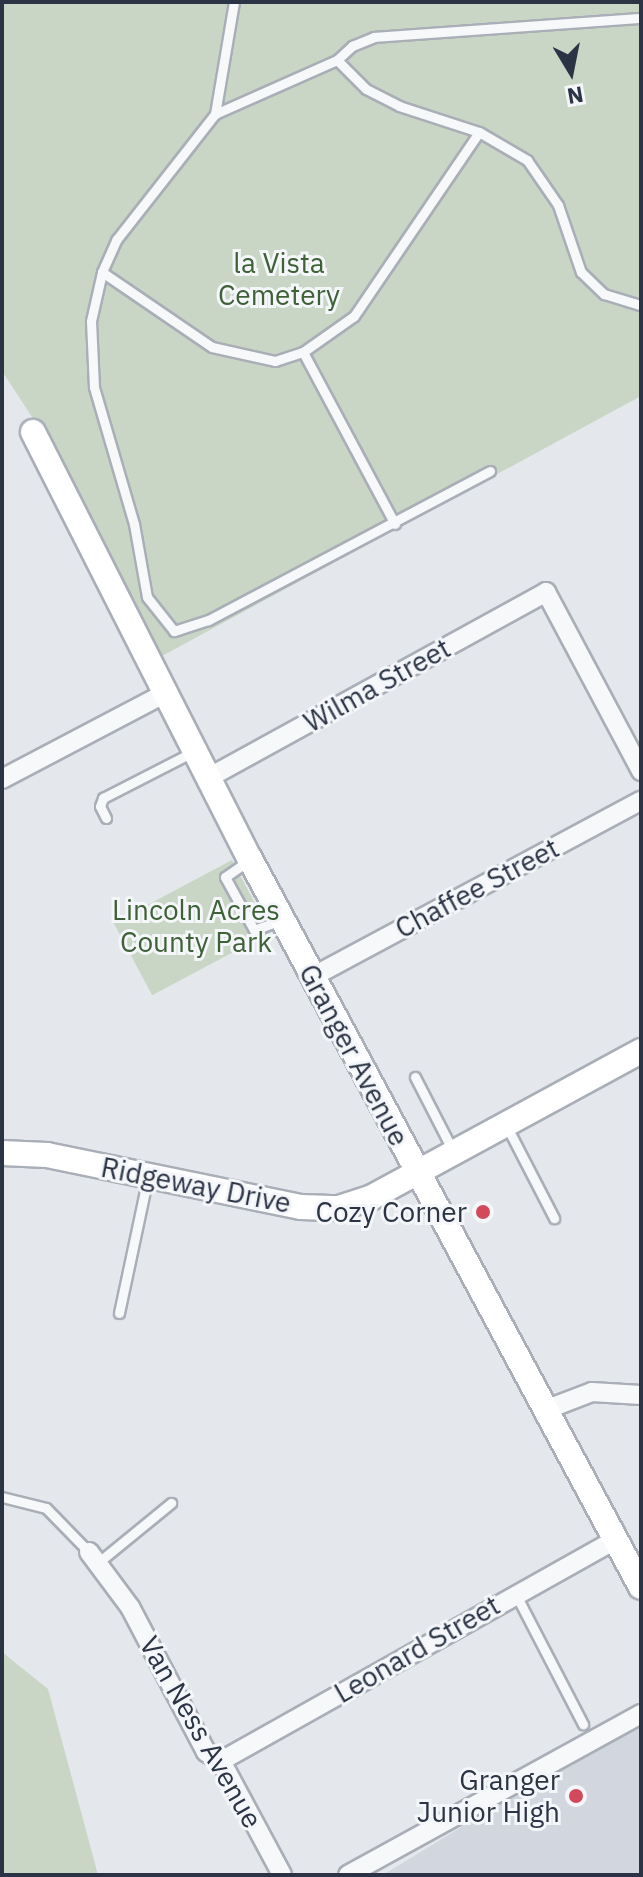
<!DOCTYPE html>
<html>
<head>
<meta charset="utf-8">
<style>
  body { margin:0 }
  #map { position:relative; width:643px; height:1877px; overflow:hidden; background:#e4e7ec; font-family:"IBM Plex Sans",sans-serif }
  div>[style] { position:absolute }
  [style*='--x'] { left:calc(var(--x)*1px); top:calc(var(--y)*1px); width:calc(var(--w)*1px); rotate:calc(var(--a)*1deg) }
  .built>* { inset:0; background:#d2d6de }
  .green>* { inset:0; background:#c9d6c5; transform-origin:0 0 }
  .roads { filter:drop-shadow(2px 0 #a9aeb7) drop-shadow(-2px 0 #a9aeb7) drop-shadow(0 2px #a9aeb7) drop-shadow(0 -2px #a9aeb7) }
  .lane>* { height:9px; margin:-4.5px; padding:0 4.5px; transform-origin:4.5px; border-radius:4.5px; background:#f7f8fa }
  .street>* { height:18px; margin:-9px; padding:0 9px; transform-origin:9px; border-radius:9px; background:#f7f8fa }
  .secondary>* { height:24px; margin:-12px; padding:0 12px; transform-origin:12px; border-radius:12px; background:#fff }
  .dots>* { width:22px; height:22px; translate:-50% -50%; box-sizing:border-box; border:4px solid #f4f6f9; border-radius:50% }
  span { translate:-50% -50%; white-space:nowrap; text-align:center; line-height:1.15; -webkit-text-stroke:6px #f4f6f9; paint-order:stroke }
  .park-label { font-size:28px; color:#3f6138 }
  .street-label { font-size:28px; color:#2b3445 }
  .poi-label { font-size:28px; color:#2b3445 }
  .right { translate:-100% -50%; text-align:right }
  .frame { position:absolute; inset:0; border:4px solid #2b3445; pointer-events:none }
  .north { position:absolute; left:531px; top:32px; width:80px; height:80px; -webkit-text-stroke:6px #f4f6f9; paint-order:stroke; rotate:170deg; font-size:22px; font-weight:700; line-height:32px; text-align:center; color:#2b3445 }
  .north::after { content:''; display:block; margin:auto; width:28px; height:36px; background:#2b3445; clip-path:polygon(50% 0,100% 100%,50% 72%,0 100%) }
</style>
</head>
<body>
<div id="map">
  <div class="built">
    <i style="clip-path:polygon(641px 1717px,641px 1875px,383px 1875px)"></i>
  </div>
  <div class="green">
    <i style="clip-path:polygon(2px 2px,641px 2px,641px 396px,162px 656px,73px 480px,2px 371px)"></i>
    <i style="left:232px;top:860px;width:82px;height:134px;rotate:62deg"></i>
    <i style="clip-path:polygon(2px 1652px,48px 1689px,98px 1875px,2px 1875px)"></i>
  </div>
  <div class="roads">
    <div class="lane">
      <i style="--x:337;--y:60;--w:41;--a:45"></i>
      <i style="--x:366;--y:89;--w:37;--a:27"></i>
      <i style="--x:399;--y:106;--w:84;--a:18"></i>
      <i style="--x:479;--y:132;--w:56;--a:30.3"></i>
      <i style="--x:527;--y:160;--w:55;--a:55.4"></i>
      <i style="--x:558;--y:205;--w:71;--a:71.1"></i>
      <i style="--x:581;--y:272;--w:32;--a:44"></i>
      <i style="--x:604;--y:294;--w:39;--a:17"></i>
      <i style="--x:215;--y:114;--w:114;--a:-80.4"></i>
      <i style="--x:102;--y:272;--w:133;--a:34.3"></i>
      <i style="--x:212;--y:347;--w:65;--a:12.5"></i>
      <i style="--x:275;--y:361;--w:29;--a:-18"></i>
      <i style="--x:303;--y:352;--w:62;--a:-35.2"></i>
      <i style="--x:354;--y:316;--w:222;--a:-55.8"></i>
      <i style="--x:303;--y:352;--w:195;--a:61.9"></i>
      <i style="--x:490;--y:471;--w:319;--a:152.1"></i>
      <i style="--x:208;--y:620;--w:36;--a:162"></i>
      <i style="--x:174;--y:631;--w:43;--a:-128.5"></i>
      <i style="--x:147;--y:597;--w:74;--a:-100.1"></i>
      <i style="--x:134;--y:524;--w:143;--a:-106.3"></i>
      <i style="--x:94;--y:387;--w:66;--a:-92.6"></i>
      <i style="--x:91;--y:321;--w:50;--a:-77.3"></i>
      <i style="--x:102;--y:272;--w:36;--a:-66"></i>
      <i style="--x:117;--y:239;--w:159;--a:-51.9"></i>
      <i style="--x:215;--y:114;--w:133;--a:-23.9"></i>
      <i style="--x:337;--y:60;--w:21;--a:-43"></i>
      <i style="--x:352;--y:46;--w:24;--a:-22"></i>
      <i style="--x:374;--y:37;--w:268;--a:-4.1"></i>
      <i style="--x:106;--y:818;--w:13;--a:-117"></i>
      <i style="--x:100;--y:806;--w:9;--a:-69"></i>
      <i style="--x:103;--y:798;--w:103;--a:-27.1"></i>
      <i style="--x:248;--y:861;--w:28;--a:145"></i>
      <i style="--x:225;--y:877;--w:60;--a:61.3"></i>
      <i style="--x:254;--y:930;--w:29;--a:-20"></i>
      <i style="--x:415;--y:1077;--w:85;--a:62.8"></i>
      <i style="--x:506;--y:1125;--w:105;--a:62.7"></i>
      <i style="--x:119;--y:1313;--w:140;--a:-78"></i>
      <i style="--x:2;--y:1497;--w:45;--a:14"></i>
      <i style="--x:46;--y:1508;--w:62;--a:45.7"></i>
      <i style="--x:100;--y:1561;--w:92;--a:-39.2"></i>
      <i style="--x:515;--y:1593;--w:148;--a:62.6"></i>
    </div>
    <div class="street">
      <i style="--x:208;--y:778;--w:386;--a:-28.8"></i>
      <i style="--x:546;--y:592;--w:203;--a:62"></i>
      <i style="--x:2;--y:779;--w:187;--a:-27.7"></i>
      <i style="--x:314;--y:976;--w:371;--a:-28.2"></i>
      <i style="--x:545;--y:1410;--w:50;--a:-21"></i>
      <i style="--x:592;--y:1392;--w:49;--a:3.5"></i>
      <i style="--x:89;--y:1552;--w:69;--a:53.3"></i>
      <i style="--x:130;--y:1607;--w:164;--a:62.3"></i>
      <i style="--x:206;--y:1752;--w:17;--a:31"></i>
      <i style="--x:221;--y:1761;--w:129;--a:61.8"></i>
      <i style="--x:221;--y:1761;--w:453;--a:-29.3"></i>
      <i style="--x:348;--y:1875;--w:334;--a:-28.8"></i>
    </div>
    <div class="secondary">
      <i style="--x:33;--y:432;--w:479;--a:63.1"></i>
      <i style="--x:250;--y:859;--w:826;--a:61.76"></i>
      <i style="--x:2;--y:1153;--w:45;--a:2.5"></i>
      <i style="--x:47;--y:1155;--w:259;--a:11.6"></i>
      <i style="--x:301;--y:1207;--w:38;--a:2"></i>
      <i style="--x:339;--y:1208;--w:35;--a:-18"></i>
      <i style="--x:372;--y:1197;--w:306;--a:-28.5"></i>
    </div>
  </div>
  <div class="dots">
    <i style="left:483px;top:1212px;background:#d1495b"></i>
    <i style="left:576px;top:1796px;background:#d1495b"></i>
  </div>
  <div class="park-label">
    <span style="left:279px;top:279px">la Vista<br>Cemetery</span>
    <span style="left:196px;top:926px">Lincoln Acres<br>County Park</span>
  </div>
  <div class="street-label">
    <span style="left:377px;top:685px;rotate:-29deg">Wilma Street</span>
    <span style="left:477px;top:888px;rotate:-28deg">Chaffee Street</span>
    <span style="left:354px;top:1055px;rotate:62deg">Granger Avenue</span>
    <span style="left:196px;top:1185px;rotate:11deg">Ridgeway Drive</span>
    <span style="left:417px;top:1649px;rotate:-30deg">Leonard Street</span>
    <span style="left:201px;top:1732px;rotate:60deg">Van Ness Avenue</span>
  </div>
  <div class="poi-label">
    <span class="right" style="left:467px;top:1212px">Cozy Corner</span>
    <span class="right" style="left:560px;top:1796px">Granger<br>Junior High</span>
  </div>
  <div class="frame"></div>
  <div class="north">N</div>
</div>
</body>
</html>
